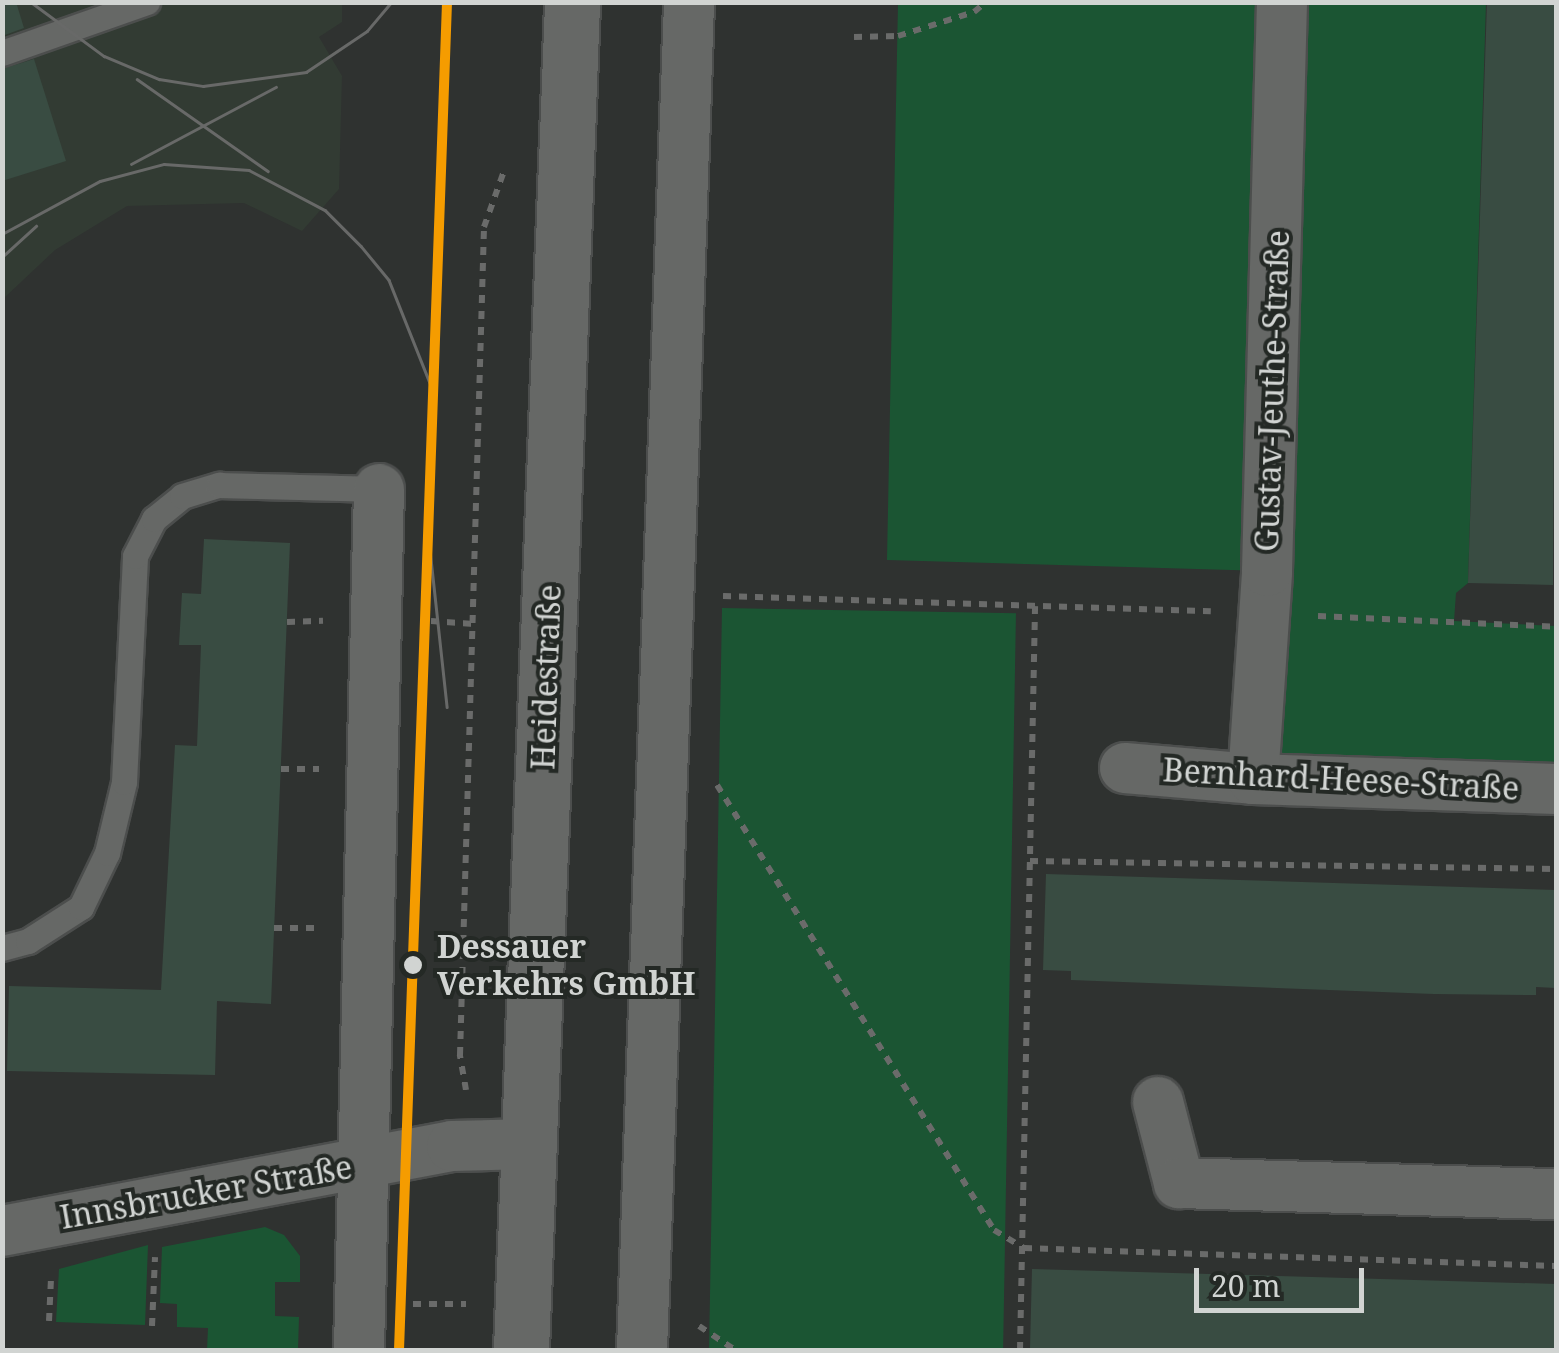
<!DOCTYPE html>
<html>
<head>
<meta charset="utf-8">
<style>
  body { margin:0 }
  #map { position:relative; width:1559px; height:1353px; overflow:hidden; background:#2f3230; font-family:"Noto Serif",serif }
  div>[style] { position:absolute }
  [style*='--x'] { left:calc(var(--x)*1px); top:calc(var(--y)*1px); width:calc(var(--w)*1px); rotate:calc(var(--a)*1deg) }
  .built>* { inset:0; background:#323b33 }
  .green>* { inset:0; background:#1b5533; transform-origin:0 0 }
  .building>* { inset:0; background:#394c42 }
  .path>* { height:6px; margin-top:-3px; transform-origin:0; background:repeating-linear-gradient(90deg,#6a6b6a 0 8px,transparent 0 16px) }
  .roads { filter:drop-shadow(2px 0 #4c4e4d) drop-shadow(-2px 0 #4c4e4d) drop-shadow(0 2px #4c4e4d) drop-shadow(0 -2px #4c4e4d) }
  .service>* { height:25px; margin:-12.5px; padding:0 12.5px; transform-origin:12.5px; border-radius:12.5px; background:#666866 }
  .minor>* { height:50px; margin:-25px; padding:0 25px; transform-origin:25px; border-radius:25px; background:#666866 }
  .tertiary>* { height:55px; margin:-27.5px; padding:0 27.5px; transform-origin:27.5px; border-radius:27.5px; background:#666866 }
  .tram>* { height:2.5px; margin:-1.25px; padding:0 1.25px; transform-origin:1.25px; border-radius:1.25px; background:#686968 }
  .tram-1>* { height:10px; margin:-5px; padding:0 5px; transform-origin:5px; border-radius:5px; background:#f59c00 }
  .dots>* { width:28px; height:28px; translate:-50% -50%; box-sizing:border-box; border:5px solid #242925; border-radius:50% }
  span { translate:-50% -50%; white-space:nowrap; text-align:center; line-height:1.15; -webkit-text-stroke:8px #242925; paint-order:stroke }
  .street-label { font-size:32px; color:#d1d4d2 }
  .stop-label { font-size:32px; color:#d1d4d2; font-weight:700 }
  .left { translate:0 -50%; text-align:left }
  .frame { position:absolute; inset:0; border:5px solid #d1d4d2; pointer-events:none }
  .scale { position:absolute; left:1194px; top:1268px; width:170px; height:45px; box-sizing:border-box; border:5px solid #d1d4d2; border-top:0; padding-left:12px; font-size:30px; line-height:35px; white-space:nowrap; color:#d1d4d2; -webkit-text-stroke:8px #242925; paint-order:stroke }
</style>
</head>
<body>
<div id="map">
  <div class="built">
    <i style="clip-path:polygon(3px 3px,342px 3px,342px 22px,319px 37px,342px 76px,339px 189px,302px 231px,244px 203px,127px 206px,55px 250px,3px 299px)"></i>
  </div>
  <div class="green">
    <i style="clip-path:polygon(898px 3px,1486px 3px,1468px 583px,1456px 593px,1454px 621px,1556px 626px,1556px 789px,1253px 779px,1266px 571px,887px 560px)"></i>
    <i style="left:722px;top:608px;width:294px;height:743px;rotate:1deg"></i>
    <i style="clip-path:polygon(265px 1227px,284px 1235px,300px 1256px,300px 1282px,275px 1282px,275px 1316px,299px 1317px,298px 1350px,207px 1350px,208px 1328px,177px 1327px,177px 1304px,160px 1303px,162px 1247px)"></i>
    <i style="clip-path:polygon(148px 1245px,145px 1325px,56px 1322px,59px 1269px)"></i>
  </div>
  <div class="building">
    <i style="clip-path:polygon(2px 2px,16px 2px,24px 28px,2px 36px)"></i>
    <i style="clip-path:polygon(1487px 2px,1556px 2px,1553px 585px,1468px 583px)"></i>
    <i style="clip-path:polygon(34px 59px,66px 161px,2px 181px,2px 69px)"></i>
    <i style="clip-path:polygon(204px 539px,290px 543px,271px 1004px,217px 1001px,215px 1075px,7px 1071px,9px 986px,161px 990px,175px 745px,197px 746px,201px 645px,179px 645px,182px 593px,201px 594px)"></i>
    <i style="clip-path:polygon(1046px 874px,1556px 890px,1556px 988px,1536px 987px,1536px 995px,1434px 994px,1071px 980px,1071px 971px,1043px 970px)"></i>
    <i style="clip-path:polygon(1032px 1269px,1556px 1284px,1556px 1350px,1030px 1350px)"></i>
  </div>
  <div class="path">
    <i style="--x:854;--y:37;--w:44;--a:-1.3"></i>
    <i style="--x:898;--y:36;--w:80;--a:-17.5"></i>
    <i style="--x:974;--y:12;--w:16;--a:-40"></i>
    <i style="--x:723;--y:596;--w:488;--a:1.8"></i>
    <i style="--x:1318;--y:616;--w:238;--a:2.6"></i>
    <i style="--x:431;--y:621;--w:43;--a:4"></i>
    <i style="--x:287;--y:622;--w:36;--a:-2"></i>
    <i style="--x:281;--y:769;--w:38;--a:0"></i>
    <i style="--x:717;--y:785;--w:524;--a:58.1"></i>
    <i style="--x:994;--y:1230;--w:35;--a:31"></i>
    <i style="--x:1024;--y:1248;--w:532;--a:1.94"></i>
    <i style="--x:1030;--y:861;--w:526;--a:0.87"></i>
    <i style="--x:274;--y:928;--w:44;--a:0"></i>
    <i style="--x:466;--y:1090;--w:36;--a:-100"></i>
    <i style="--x:460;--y:1055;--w:828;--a:-88.34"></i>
    <i style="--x:484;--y:227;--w:63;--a:-70.4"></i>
    <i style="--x:413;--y:1304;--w:53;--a:0"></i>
    <i style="--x:49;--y:1321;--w:43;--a:-87.3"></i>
    <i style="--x:152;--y:1326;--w:69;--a:-87.5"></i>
    <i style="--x:699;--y:1326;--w:43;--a:33.7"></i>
    <i style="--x:1020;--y:1350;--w:744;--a:-88.84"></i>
  </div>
  <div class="roads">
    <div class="service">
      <i style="--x:2;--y:53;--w:154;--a:-19.4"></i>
      <i style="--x:2;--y:948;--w:27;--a:-15"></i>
      <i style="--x:28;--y:941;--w:63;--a:-32.7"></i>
      <i style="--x:81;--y:907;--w:60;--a:-64.3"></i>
      <i style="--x:107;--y:853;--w:73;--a:-76.5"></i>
      <i style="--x:124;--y:782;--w:226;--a:-87.2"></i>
      <i style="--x:135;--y:556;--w:42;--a:-62.8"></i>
      <i style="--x:154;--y:519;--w:36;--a:-39"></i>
      <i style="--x:182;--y:496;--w:39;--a:-17"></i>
      <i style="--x:219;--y:485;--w:160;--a:1.4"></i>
    </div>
    <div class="minor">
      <i style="--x:1125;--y:768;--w:128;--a:4.9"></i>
      <i style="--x:1253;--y:779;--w:303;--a:1.9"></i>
      <i style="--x:1253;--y:779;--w:208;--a:-86.1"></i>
      <i style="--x:1267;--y:571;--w:569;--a:-88.49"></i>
      <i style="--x:1158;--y:1102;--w:84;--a:75.5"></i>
      <i style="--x:1179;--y:1183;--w:377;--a:1.7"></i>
      <i style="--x:2;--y:1231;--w:458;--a:-10.7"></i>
      <i style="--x:452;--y:1146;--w:77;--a:-1.5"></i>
      <i style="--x:359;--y:1350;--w:861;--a:-88.67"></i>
      <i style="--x:642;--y:1350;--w:1349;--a:-88"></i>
    </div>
    <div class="tertiary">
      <i style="--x:521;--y:1350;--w:1349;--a:-87.83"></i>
    </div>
  </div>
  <div class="tram">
    <i style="--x:31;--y:2;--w:91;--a:36.5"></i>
    <i style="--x:104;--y:56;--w:60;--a:22.7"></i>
    <i style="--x:159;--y:79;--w:45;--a:9"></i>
    <i style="--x:203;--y:86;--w:104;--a:-7.7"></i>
    <i style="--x:306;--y:72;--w:73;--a:-33.9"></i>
    <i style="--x:367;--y:31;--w:38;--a:-50"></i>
    <i style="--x:137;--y:79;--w:160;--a:35.1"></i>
    <i style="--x:131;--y:164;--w:164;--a:-28"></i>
    <i style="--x:2;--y:234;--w:111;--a:-28.4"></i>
    <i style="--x:100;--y:181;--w:66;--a:-14.9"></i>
    <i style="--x:164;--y:164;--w:85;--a:4"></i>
    <i style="--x:249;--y:170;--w:86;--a:27.8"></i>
    <i style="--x:325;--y:210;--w:51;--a:45"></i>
    <i style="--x:361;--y:246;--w:44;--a:50.5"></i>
    <i style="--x:389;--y:280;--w:116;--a:68.3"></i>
    <i style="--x:2;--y:257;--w:46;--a:-42.4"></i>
    <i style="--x:428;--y:531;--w:177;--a:83.8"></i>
  </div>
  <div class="tram-1">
    <i style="--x:399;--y:1350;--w:1349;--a:-87.96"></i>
  </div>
  <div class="dots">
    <i style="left:413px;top:965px;background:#d1d4d2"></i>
  </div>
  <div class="street-label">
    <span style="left:1272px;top:391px;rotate:-88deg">Gustav-Jeuthe-Straße</span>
    <span style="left:546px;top:677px;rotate:-88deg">Heidestraße</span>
    <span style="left:1341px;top:779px;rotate:3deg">Bernhard-Heese-Straße</span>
    <span style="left:206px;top:1192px;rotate:-10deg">Innsbrucker Straße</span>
  </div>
  <div class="stop-label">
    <span class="left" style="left:437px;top:965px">Dessauer<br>Verkehrs GmbH</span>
  </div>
  <div class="frame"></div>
  <div class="scale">20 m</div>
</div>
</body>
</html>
